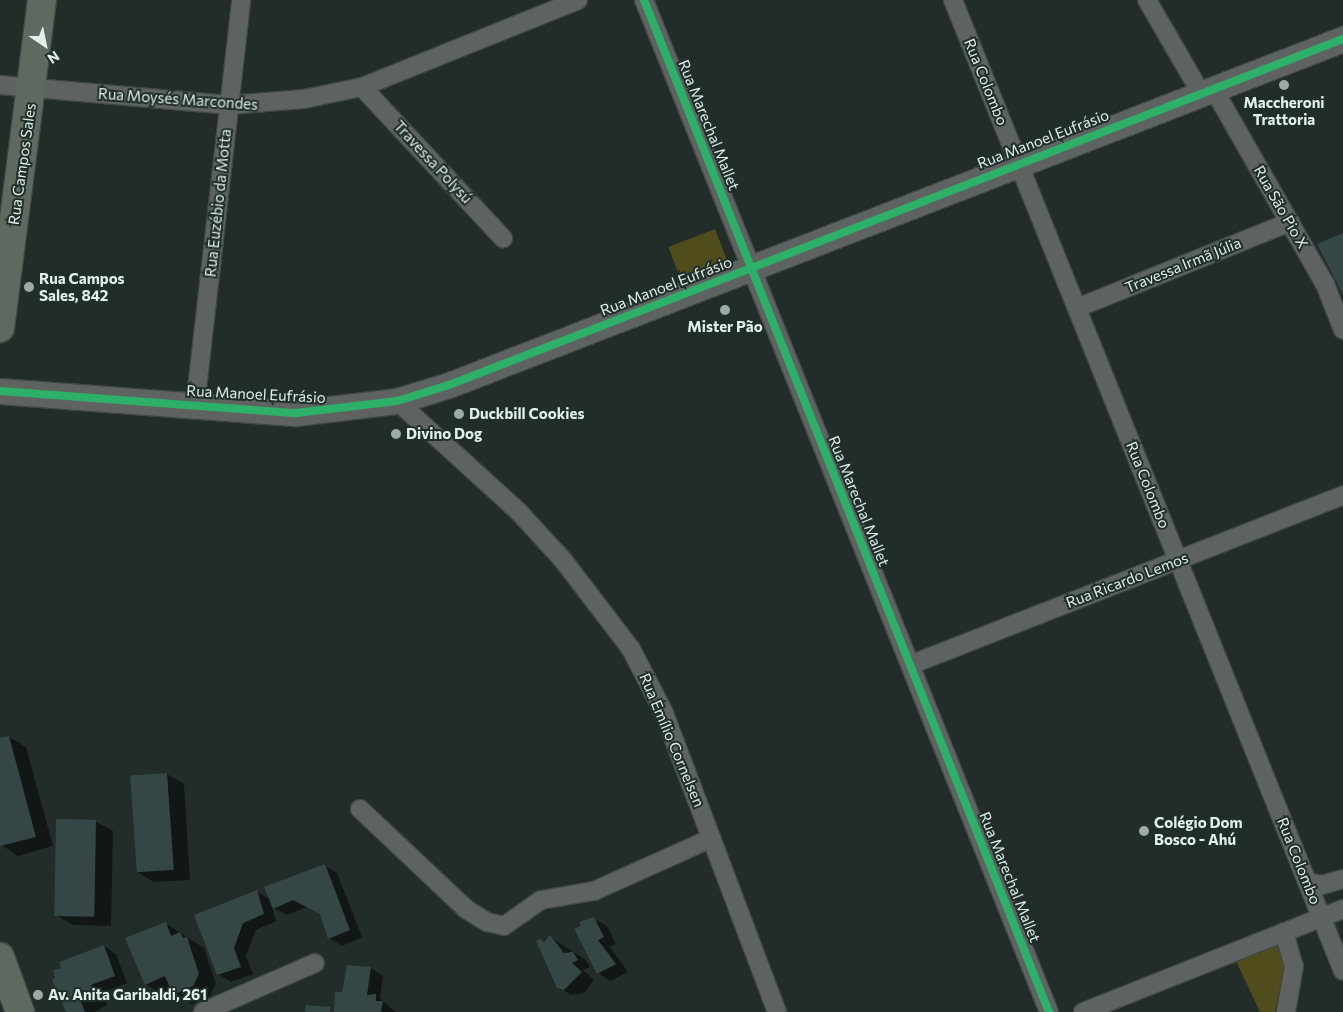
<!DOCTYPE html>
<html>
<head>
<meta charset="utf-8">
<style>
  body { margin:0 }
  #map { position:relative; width:1343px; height:1012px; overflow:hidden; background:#222c28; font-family:Commissioner,sans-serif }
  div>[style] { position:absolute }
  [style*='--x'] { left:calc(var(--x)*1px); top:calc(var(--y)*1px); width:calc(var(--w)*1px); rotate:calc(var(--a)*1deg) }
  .green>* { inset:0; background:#514c1c; transform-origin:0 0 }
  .shadow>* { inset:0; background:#0007 }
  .building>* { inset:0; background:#344746; transform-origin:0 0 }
  .roads { filter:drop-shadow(1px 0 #3f4744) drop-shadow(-1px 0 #3f4744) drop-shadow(0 1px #3f4744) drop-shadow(0 -1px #3f4744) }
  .street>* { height:18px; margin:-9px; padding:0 9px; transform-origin:9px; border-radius:9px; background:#5e6361 }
  .secondary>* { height:25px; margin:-12.5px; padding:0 12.5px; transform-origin:12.5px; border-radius:12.5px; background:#5e6361 }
  .primary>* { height:28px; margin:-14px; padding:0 14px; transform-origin:14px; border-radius:14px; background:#5f695f }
  .cycleway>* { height:8px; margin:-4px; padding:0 4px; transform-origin:4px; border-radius:4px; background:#2db169 }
  .dots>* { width:14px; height:14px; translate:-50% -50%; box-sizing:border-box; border:2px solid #1f2f29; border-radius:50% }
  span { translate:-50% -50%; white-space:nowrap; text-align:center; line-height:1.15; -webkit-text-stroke:4px #1f2f29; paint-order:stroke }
  .street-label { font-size:15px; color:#e3ede9 }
  .poi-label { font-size:15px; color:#e3ede9; font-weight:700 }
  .left { translate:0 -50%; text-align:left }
  .north { position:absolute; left:20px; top:20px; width:50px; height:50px; -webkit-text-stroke:4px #1f2f29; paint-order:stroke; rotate:146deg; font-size:14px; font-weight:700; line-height:20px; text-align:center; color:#e3ede9 }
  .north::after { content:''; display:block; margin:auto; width:18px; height:22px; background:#e3ede9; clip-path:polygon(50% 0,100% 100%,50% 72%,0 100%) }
</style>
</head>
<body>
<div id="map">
  <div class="green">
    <i style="left:715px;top:229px;width:36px;height:50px;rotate:69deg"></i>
    <i style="clip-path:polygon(1280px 943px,1285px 963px,1275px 1012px,1260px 1012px,1236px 961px)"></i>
  </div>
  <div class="shadow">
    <i style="clip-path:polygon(9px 737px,26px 747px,53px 846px,18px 856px,0 844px,0 739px)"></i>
    <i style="clip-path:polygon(167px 774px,184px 784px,190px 880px,154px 882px,137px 872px)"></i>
    <i style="clip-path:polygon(95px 821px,113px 831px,111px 926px,73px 925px,56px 915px)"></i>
    <i style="clip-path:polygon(324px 865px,337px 873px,362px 937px,342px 946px,329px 938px,321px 914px,307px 907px,287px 915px,272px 907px,276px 921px,256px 930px,246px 956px,253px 974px,231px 982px,218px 974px,257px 892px,270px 899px)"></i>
    <i style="clip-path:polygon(594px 919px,607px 926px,616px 944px,610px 947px,628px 972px,610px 981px,598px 973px,582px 926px)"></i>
    <i style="clip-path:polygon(165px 923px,204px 948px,216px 984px,210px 996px,191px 1004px,172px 990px,163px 994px,146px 985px)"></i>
    <i style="clip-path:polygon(550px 937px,586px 960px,590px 967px,583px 970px,594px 980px,584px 993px,571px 995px,558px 987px,541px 940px,545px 942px)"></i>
    <i style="clip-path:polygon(104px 946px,116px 954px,127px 983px,104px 992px,107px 1005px,94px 1012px,68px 1012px,63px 969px)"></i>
    <i style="clip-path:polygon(371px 968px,383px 976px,380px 998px,395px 1012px,306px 1012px,336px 1012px,343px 994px)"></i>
  </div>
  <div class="building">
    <i style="clip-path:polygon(1343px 233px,1343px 295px,1317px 244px)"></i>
    <i style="clip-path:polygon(9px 736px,36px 837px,0 846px,0 738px)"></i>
    <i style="left:167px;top:773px;width:97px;height:37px;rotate:86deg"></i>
    <i style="left:56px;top:819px;width:40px;height:97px;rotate:1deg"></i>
    <i style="clip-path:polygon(325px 864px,350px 930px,328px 939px,320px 914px,293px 900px,273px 909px,264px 887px)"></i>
    <i style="clip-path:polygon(257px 890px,264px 914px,243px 923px,234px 948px,241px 967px,217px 975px,194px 915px)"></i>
    <i style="clip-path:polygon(594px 917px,604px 937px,598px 940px,616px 964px,597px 974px,574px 929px,581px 926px,579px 922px)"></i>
    <i style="clip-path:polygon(166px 922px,171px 936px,180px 932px,183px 938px,187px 937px,199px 974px,193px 986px,173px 995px,165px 976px,145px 985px,125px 938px)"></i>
    <i style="clip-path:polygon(550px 935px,564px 953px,573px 952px,578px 960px,572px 963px,582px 972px,564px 990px,557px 988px,536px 941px,541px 939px,544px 942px)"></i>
    <i style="clip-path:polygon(104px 945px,115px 976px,91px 985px,95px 998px,81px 1002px,85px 1012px,66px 1012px,52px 980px,55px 978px,53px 970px,61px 968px,59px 962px)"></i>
    <i style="clip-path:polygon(347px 965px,371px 967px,367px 995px,376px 994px,376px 1001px,383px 1001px,381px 1012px,334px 1012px,335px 992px,342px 992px)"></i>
    <i style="clip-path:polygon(306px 1005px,330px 1007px,330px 1012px,305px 1012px)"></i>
  </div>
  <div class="roads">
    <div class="street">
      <i style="--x:644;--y:0;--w:1090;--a:68.19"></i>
      <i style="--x:953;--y:0;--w:1046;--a:68.12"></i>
      <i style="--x:1147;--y:0;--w:108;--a:59.9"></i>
      <i style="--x:0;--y:85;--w:230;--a:5"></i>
      <i style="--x:229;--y:105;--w:75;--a:-4.6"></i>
      <i style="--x:304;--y:99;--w:59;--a:-11.7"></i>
      <i style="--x:362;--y:87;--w:233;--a:-21.9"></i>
      <i style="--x:362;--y:87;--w:207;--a:47"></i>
      <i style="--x:1213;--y:88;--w:226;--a:60.3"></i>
      <i style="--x:1325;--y:284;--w:49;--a:68.6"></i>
      <i style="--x:1077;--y:308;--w:230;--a:-22"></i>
      <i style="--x:397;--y:401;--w:164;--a:42.3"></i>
      <i style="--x:518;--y:511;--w:67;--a:47.4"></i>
      <i style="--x:563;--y:560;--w:112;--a:52.6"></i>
      <i style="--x:631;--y:649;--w:72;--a:62.7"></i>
      <i style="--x:664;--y:713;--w:320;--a:69.3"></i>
      <i style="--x:195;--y:406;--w:409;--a:-83.5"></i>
      <i style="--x:910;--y:665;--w:465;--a:-21.4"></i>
      <i style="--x:360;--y:809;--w:146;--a:43.3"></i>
      <i style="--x:466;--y:909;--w:25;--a:32"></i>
      <i style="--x:487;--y:922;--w:17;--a:13"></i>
      <i style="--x:504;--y:926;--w:45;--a:-35.1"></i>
      <i style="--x:541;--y:900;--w:54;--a:-9.6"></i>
      <i style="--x:594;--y:891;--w:129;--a:-24.2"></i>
      <i style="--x:1307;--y:882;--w:15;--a:11"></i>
      <i style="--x:1322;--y:885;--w:22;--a:-16"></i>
      <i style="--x:1284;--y:932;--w:35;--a:74"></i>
      <i style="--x:1294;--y:966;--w:47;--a:99.9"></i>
      <i style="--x:203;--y:1012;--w:122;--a:-23.6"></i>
      <i style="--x:1083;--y:1012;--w:280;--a:-21.6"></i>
    </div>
    <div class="secondary">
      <i style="--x:0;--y:391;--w:297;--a:4.3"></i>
      <i style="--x:296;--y:413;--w:102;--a:-6.8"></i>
      <i style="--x:397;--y:401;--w:54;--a:-17.1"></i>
      <i style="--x:449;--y:385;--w:959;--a:-21.16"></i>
    </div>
    <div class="primary">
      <i style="--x:0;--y:328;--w:331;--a:-82.7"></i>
      <i style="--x:0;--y:957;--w:59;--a:70"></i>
    </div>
  </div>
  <div class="cycleway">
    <i style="--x:644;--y:0;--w:1090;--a:68.19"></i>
    <i style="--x:0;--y:391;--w:297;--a:4.3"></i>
    <i style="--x:296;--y:413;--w:102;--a:-6.8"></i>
    <i style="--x:397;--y:401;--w:54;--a:-17.1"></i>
    <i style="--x:449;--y:385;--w:959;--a:-21.16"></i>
  </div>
  <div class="dots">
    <i style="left:1284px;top:85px;background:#9fa9a5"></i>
    <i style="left:29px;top:287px;background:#9fa9a5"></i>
    <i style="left:725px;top:310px;background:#9fa9a5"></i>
    <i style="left:459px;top:414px;background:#9fa9a5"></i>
    <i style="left:396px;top:434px;background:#9fa9a5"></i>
    <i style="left:1144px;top:831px;background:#9fa9a5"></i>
    <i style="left:38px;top:995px;background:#9fa9a5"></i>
  </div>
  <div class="street-label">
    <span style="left:986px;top:82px;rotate:68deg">Rua Colombo</span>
    <span style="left:178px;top:99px;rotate:4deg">Rua Moysés Marcondes</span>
    <span style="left:709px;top:125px;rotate:68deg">Rua Marechal Mallet</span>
    <span style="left:1043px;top:139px;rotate:-21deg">Rua Manoel Eufrásio</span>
    <span style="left:433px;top:162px;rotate:47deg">Travessa Polysú</span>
    <span style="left:22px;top:164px;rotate:-82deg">Rua Campos Sales</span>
    <span style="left:218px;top:203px;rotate:-84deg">Rua Euzébio da Motta</span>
    <span style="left:1281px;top:207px;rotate:60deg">Rua São Pio X</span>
    <span style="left:1183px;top:265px;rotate:-22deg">Travessa Irmã Júlia</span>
    <span style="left:666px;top:286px;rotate:-21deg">Rua Manoel Eufrásio</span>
    <span style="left:256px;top:394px;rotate:3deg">Rua Manoel Eufrásio</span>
    <span style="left:1148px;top:485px;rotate:68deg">Rua Colombo</span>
    <span style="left:859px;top:501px;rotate:68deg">Rua Marechal Mallet</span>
    <span style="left:1127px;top:580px;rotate:-21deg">Rua Ricardo Lemos</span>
    <span style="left:672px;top:740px;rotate:67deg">Rua Emílio Cornelsen</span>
    <span style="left:1299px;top:861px;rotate:68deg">Rua Colombo</span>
    <span style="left:1010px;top:877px;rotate:68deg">Rua Marechal Mallet</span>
  </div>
  <div class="poi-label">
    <span style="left:1284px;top:111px">Maccheroni<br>Trattoria</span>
    <span class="left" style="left:39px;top:287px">Rua Campos<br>Sales, 842</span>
    <span style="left:725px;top:327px">Mister Pão</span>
    <span class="left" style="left:469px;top:414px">Duckbill Cookies</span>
    <span class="left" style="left:406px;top:434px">Divino Dog</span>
    <span class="left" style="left:1154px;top:831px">Colégio Dom<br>Bosco - Ahú</span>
    <span class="left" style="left:48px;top:995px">Av. Anita Garibaldi, 261</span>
  </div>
  <div class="north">N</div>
</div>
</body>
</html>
